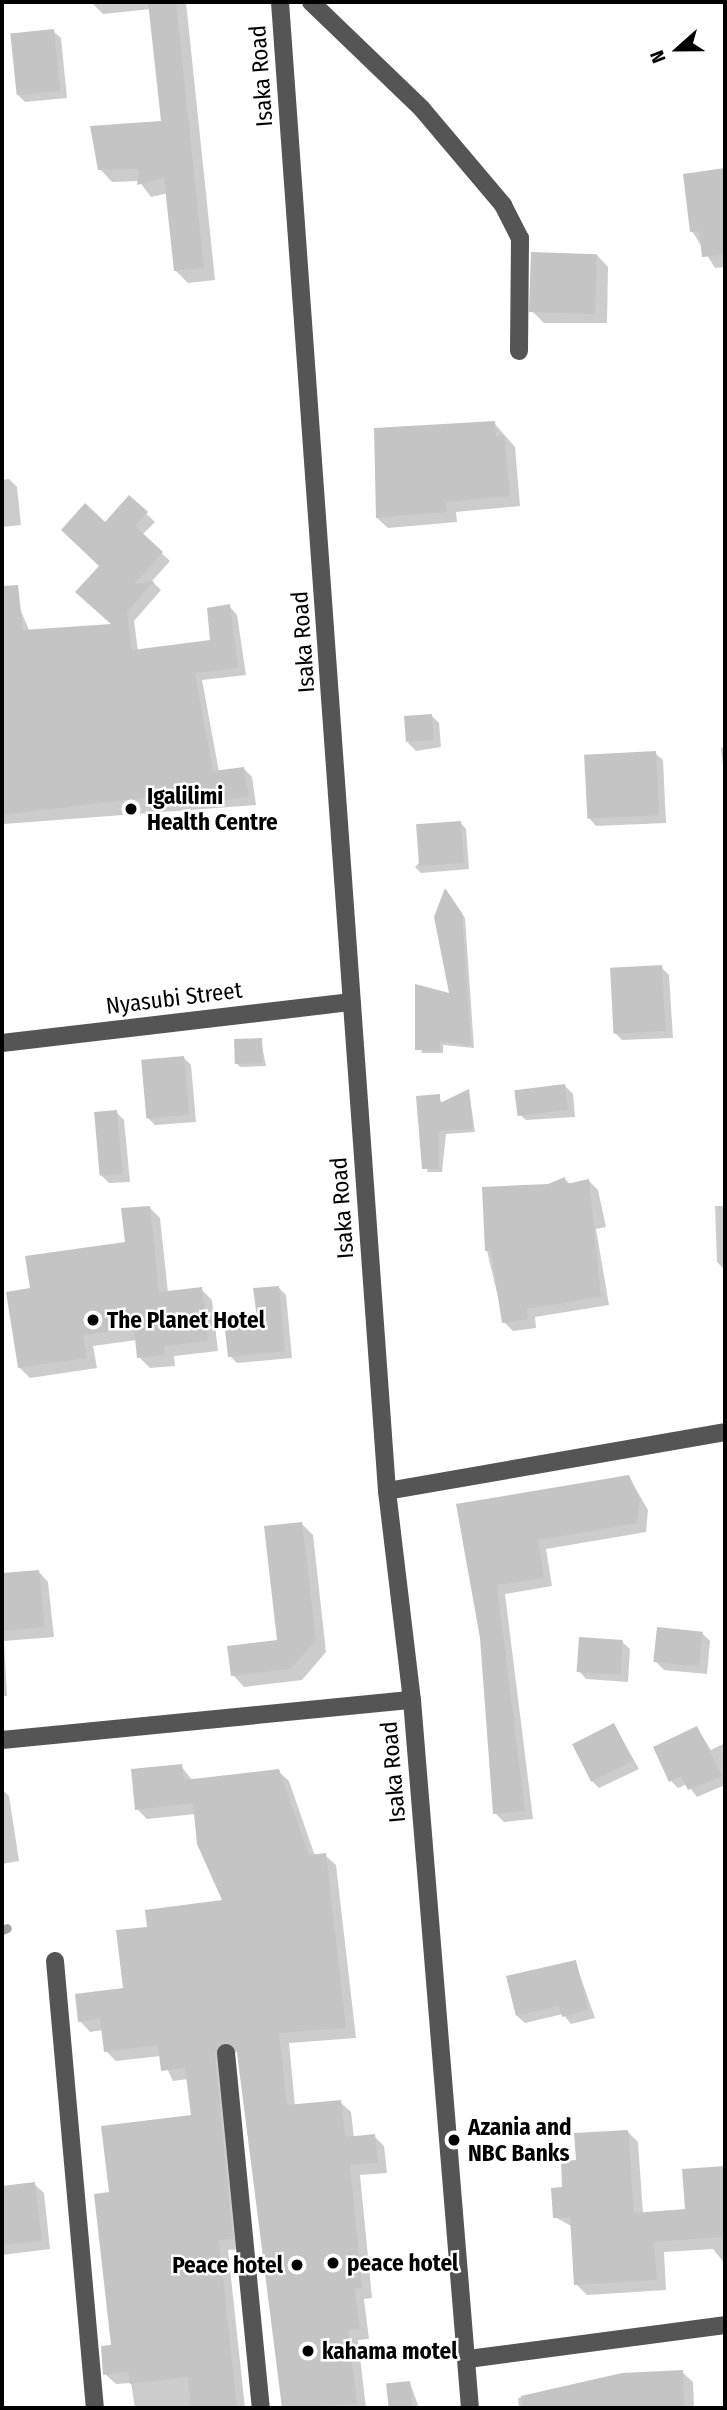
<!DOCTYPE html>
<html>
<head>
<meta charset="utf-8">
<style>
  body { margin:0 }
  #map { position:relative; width:727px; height:2410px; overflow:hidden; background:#fff; font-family:"Fira Sans Condensed",sans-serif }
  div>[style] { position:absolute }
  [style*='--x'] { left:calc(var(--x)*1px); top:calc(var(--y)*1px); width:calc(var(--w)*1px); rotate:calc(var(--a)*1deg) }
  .shadow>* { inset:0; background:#0003 }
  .stream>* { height:9px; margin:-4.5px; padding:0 4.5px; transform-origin:4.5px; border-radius:4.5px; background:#a3a3a3 }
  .building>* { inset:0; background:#c4c4c4; transform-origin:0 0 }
  .minor>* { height:18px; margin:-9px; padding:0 9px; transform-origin:9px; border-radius:9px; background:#555 }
  .dots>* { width:19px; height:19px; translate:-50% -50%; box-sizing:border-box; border:4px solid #fff; border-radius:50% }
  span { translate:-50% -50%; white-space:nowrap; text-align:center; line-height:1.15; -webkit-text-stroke:5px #fff; paint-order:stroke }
  .street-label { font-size:23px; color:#000 }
  .poi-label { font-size:23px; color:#000; font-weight:700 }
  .left { translate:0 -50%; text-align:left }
  .right { translate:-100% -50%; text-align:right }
  .frame { position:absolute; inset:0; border:4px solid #000; pointer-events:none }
  .north { position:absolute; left:643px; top:14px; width:70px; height:70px; -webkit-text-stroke:5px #fff; paint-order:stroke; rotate:249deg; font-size:19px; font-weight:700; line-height:28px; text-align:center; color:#000 }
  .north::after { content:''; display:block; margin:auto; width:24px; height:32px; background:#000; clip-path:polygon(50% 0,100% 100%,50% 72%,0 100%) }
</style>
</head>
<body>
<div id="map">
  <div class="shadow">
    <i style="clip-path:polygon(91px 2px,186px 2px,215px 280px,188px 283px,175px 270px,168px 193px,151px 197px,139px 181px,112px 182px,100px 169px,163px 122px,151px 9px,103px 14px)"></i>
    <i style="clip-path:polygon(53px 31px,61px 38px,67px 98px,25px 102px,18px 95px)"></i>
    <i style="clip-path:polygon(725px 170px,725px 267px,715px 268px,692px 231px,685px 175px)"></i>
    <i style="clip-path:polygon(597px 255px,608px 267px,607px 323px,544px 323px,532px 311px)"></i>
    <i style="clip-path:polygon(494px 423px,515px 447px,520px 506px,456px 512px,457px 522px,388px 528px,377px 518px)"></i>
    <i style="clip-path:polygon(9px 479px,17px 487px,21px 525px,2px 527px,2px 480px)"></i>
    <i style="clip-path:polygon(129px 497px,155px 522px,142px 535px,170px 561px,152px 581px,161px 590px,134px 621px,138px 651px,212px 642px,229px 606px,237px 615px,246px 675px,202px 680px,219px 772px,244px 769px,252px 777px,256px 805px,4px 824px,2px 712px,27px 707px,19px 650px,2px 652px,2px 611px,20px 609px,30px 632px,114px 625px,101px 566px,105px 524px)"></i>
    <i style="clip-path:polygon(431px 715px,439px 723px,441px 747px,416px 751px,408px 743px)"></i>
    <i style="clip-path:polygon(725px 747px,725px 782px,721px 748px)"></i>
    <i style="clip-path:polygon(655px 753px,663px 760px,666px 823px,596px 826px,589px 818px)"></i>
    <i style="clip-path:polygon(460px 822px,466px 829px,469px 869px,421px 873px,415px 867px)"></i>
    <i style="clip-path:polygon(448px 894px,465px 918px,474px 1048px,443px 1045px,443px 1053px,421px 1053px,451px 996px)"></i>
    <i style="clip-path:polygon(661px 967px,669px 975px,673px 1038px,622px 1040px,615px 1033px)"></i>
    <i style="clip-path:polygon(261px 1040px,266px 1066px,240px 1067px,237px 1063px)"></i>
    <i style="clip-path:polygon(184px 1058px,191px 1065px,196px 1122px,155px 1125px,147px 1117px)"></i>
    <i style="clip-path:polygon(565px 1086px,573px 1094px,575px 1117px,526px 1120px,518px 1113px)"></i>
    <i style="clip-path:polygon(469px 1091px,475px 1132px,446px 1134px,442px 1172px,427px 1172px,439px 1096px,442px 1104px)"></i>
    <i style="clip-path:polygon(116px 1112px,124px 1120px,130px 1182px,109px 1183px,102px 1176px)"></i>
    <i style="clip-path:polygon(565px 1179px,571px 1185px,589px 1181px,598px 1190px,606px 1227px,596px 1229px,609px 1305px,535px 1317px,536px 1328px,513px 1331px,504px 1322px,487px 1251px,549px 1186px)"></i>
    <i style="clip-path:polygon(715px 1206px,725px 1206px,725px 1270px,717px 1262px)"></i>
    <i style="clip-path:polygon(149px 1207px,160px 1218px,168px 1293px,201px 1289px,212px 1300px,218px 1351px,174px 1356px,175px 1366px,150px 1368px,139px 1357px,137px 1340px,93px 1346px,97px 1368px,30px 1378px,19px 1367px,32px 1290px,126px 1243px)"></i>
    <i style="clip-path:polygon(278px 1287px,286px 1295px,292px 1358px,237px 1363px,230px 1356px)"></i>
    <i style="clip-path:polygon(629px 1477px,648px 1510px,646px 1532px,546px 1549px,552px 1586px,505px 1594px,533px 1819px,504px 1822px,495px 1813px,482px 1638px,458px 1505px)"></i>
    <i style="clip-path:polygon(301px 1523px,313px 1535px,326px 1652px,302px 1680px,244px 1687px,233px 1675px,279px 1642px)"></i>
    <i style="clip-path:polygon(38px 1571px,48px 1582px,54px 1637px,4px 1641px,7px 1696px,2px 1696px,2px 1575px)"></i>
    <i style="clip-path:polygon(702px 1633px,710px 1641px,707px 1674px,664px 1670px,656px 1662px)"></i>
    <i style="clip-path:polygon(622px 1642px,630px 1649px,628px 1682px,586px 1679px,579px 1671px)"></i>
    <i style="clip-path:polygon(614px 1725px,639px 1769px,599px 1788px,591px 1780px)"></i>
    <i style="clip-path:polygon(697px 1728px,711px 1750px,725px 1743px,725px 1785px,697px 1797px,687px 1784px,678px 1788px,671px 1781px)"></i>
    <i style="clip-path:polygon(181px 1766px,192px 1780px,278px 1771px,289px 1781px,315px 1856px,325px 1855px,336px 1865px,356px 2038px,289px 2043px,295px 2106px,340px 2102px,351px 2112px,354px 2138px,374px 2136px,384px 2146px,387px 2173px,360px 2175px,372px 2298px,364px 2299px,369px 2339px,358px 2340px,366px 2408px,283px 2408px,237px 2051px,224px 2065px,242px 2249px,228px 2250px,245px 2408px,135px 2408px,131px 2383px,116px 2384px,105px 2374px,113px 2347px,111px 2194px,193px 2117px,188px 2079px,173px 2081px,161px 2056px,116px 2061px,106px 2051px,103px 2030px,90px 2032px,80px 2021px,125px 1990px,149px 1929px,225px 1902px,196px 1814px,147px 1819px,137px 1809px)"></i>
    <i style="clip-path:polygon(2px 1789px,9px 1796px,19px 1861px,2px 1864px)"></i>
    <i style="clip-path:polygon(575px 1961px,595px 2018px,571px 2024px,563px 2014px,525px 2023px,517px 2016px)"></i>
    <i style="clip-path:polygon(628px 2132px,638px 2142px,643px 2214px,687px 2211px,684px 2171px,725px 2167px,725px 2264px,713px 2249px,664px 2252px,666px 2290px,587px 2295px,576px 2284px,573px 2227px,555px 2217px,578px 2161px)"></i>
    <i style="clip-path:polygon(34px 2184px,44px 2193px,50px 2249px,2px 2255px,2px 2188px)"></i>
    <i style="clip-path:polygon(682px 2372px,693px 2382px,694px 2408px,519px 2408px,518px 2398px,623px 2375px)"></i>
    <i style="clip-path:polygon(410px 2383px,419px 2408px,390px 2408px,388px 2385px)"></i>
  </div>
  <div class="stream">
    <i style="--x:2;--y:1930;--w:5;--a:-22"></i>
  </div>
  <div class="building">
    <i style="clip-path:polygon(148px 2px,176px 2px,204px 268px,174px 271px,164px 178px,137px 185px,139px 169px,98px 170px,90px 126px,161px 121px)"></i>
    <i style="left:54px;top:29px;width:62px;height:44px;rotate:84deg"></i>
    <i style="clip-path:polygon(725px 168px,725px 255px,702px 257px,699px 231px,690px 232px,683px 174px)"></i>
    <i style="left:531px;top:252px;width:66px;height:60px;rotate:2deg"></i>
    <i style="clip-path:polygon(495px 421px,496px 436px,504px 435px,510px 496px,446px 502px,447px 512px,376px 518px,374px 428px)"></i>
    <i style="clip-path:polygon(129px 495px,148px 512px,135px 526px,163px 552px,134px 584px,154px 581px,127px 612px,132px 650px,210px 640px,207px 608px,230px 604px,238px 668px,195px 673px,213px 771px,244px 767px,249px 797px,214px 801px,213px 795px,183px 798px,182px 793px,2px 815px,2px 586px,18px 585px,23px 630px,111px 624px,75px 592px,99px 566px,61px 530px,85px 503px,105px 522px)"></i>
    <i style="left:432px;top:714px;width:26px;height:28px;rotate:86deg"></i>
    <i style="left:656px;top:751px;width:64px;height:72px;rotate:87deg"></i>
    <i style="left:461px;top:821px;width:42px;height:45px;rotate:86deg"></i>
    <i style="clip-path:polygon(445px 888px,462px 913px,471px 1045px,440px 1042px,440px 1051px,415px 1050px,415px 984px,449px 993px,434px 917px)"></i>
    <i style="left:662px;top:965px;width:66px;height:52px;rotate:87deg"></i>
    <i style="left:262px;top:1038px;width:25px;height:28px;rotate:88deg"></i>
    <i style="left:184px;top:1056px;width:59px;height:43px;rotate:85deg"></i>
    <i style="left:565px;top:1084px;width:26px;height:51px;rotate:83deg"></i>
    <i style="clip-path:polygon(469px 1089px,473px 1129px,439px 1131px,439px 1169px,422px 1169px,416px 1096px,440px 1094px,440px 1103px)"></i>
    <i style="left:117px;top:1110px;width:64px;height:23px;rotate:85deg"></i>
    <i style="clip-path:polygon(565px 1177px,566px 1184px,589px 1179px,601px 1297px,527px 1309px,528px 1319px,502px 1323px,491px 1251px,485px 1251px,482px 1187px,548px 1184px)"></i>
    <i style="clip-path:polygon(150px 1206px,159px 1292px,202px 1287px,208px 1341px,164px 1346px,165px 1355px,137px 1358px,134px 1328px,83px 1335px,87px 1358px,18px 1368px,6px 1292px,30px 1288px,25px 1256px,125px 1242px,121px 1208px)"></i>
    <i style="clip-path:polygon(279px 1286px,285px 1351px,228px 1357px,224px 1321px,257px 1318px,253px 1288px)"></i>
    <i style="clip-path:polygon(629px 1475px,640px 1500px,637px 1523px,538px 1540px,544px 1578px,497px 1585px,525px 1811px,493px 1814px,480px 1638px,456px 1504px)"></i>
    <i style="clip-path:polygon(302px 1522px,316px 1640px,290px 1669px,231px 1676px,227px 1646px,277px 1640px,264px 1526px)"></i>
    <i style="clip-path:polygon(39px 1570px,45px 1627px,2px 1631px,2px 1573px)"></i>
    <i style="left:657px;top:1627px;width:46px;height:35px;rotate:6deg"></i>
    <i style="left:579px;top:1637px;width:44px;height:35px;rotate:4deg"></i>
    <i style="left:614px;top:1723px;width:42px;height:47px;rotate:63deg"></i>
    <i style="clip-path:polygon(697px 1726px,722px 1776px,688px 1790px,681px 1776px,669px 1782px,653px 1747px)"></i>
    <i style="clip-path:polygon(182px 1764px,184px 1780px,279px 1769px,309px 1855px,326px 1853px,346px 2028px,279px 2033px,287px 2105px,341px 2100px,345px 2137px,375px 2134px,378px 2163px,350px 2165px,362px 2288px,355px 2289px,360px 2329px,348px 2330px,357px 2404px,282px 2408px,237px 2052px,226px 2042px,215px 2054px,233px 2239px,219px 2240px,237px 2408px,191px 2408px,188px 2377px,130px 2384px,128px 2372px,103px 2375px,101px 2346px,111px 2345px,94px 2194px,109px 2192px,101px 2126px,191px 2115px,185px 2068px,161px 2071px,158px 2045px,104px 2052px,100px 2019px,78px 2022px,75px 1994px,123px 1988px,116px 1930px,147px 1927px,145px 1910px,222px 1900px,197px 1844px,193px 1803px,135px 1810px,131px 1769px)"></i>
    <i style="clip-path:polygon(576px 1960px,588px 2010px,562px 2017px,559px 2006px,516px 2016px,506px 1976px)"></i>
    <i style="clip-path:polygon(628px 2130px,634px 2213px,685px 2209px,682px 2169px,725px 2166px,725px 2237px,654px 2242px,657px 2280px,574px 2285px,570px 2217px,553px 2218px,551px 2188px,562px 2187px,561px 2161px,576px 2160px,574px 2133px)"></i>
    <i style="clip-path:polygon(35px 2182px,42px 2241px,2px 2245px,2px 2186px)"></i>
    <i style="clip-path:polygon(683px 2370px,684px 2408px,522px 2408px,521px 2396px,622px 2373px)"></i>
    <i style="left:410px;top:2381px;width:27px;height:24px;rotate:84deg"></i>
  </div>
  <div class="minor">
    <i style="--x:280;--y:2;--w:1493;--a:85.89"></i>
    <i style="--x:387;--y:1491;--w:210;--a:83.2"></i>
    <i style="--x:412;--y:1700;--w:710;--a:85.32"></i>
    <i style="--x:311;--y:2;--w:154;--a:43.9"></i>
    <i style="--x:422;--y:109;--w:126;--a:49.8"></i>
    <i style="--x:503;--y:205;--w:37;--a:63"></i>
    <i style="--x:520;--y:238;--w:113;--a:90.5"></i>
    <i style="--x:2;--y:1043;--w:352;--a:-6.7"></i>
    <i style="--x:387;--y:1491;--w:343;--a:-9.9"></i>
    <i style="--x:2;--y:1740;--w:412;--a:-5.6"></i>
    <i style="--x:55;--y:1961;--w:449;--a:84.9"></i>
    <i style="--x:226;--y:2053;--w:357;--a:84.4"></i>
    <i style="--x:468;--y:2359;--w:259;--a:-7.5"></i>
  </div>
  <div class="dots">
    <i style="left:131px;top:809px;background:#000"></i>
    <i style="left:93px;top:1320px;background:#000"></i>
    <i style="left:454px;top:2140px;background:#000"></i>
    <i style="left:333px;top:2263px;background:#000"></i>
    <i style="left:297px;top:2265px;background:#000"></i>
    <i style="left:308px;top:2351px;background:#000"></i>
  </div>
  <div class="street-label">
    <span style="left:261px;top:76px;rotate:-94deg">Isaka Road</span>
    <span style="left:303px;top:642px;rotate:-94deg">Isaka Road</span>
    <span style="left:174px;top:998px;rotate:-7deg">Nyasubi Street</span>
    <span style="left:342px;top:1208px;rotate:-94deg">Isaka Road</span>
    <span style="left:393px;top:1772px;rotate:-95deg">Isaka Road</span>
  </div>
  <div class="poi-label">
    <span class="left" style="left:147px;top:809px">Igalilimi<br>Health Centre</span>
    <span class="left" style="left:107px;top:1320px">The Planet Hotel</span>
    <span class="left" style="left:468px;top:2140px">Azania and<br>NBC Banks</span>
    <span class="left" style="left:347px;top:2263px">peace hotel</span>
    <span class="right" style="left:283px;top:2265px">Peace hotel</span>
    <span class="left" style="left:322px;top:2351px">kahama motel</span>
  </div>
  <div class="frame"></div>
  <div class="north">N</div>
</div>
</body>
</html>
